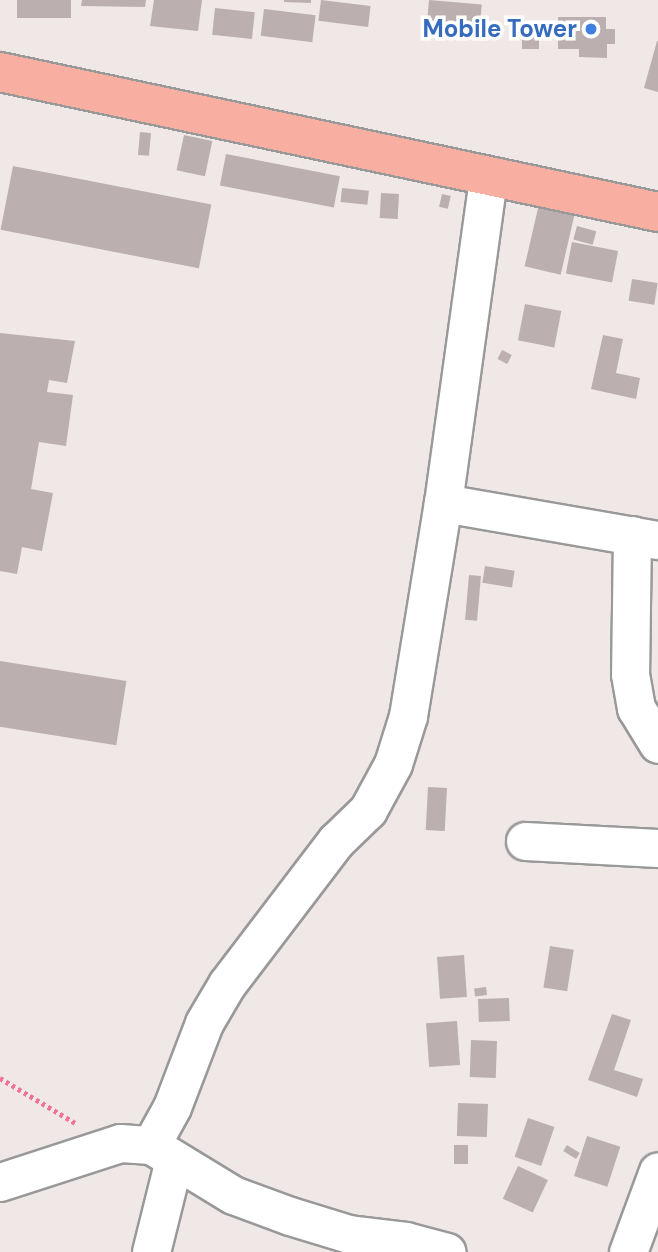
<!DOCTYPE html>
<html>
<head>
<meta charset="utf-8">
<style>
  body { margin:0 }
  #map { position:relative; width:658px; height:1252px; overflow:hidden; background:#efe8e6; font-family:"DM Sans",sans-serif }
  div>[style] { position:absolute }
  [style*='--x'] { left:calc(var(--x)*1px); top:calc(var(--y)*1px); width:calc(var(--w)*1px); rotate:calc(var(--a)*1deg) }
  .building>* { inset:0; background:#bcafaf; transform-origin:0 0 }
  .path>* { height:4.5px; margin-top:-2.25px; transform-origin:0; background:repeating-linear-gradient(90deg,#f4729a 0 3.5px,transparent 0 7px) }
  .roads { filter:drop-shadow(2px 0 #999) drop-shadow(-2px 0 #999) drop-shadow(0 2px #999) drop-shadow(0 -2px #999) }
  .minor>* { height:37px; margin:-18.5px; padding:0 18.5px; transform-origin:18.5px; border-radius:18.5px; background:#fff }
  .major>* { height:38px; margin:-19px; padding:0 19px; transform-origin:19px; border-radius:19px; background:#f8afa2 }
  .dots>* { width:19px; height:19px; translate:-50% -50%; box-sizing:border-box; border:4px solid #fff; border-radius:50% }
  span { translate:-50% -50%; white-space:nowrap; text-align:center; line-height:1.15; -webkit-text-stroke:7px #fff; paint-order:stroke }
  .shop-label { font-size:24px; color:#366cbe; font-weight:700 }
  .right { translate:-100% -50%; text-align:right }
</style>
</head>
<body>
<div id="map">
  <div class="building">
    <i style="left:17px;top:0;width:54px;height:18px"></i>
    <i style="clip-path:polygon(82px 0,146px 0,145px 7px,81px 6px)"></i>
    <i style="clip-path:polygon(154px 0,202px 0,198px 31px,150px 26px)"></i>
    <i style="clip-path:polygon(284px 0,311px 0,311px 3px,284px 2px)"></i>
    <i style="left:321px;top:0;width:50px;height:21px;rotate:7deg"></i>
    <i style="left:429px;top:0;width:53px;height:25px;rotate:5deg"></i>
    <i style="left:215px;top:8px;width:40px;height:27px;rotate:6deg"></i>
    <i style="left:264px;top:9px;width:52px;height:27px;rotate:7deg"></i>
    <i style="clip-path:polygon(558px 17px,606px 17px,606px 29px,615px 29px,615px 44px,607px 44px,607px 58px,579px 57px,579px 49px,558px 49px)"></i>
    <i style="left:522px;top:25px;width:17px;height:24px"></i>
    <i style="clip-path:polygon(657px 41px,658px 41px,658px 92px,644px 88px)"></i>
    <i style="left:140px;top:132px;width:11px;height:23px;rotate:5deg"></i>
    <i style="left:184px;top:135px;width:29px;height:36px;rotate:12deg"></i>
    <i style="left:226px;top:154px;width:116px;height:32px;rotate:11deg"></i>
    <i style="left:13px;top:166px;width:202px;height:65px;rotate:11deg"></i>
    <i style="left:342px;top:188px;width:27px;height:14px;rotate:6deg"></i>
    <i style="left:381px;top:193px;width:18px;height:25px;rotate:3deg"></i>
    <i style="left:442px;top:194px;width:9px;height:13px;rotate:13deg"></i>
    <i style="left:539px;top:204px;width:37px;height:64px;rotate:13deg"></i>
    <i style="left:577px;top:226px;width:20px;height:14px;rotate:15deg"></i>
    <i style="left:572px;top:242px;width:47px;height:32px;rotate:11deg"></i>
    <i style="left:632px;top:279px;width:26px;height:22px;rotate:9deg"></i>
    <i style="left:525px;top:304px;width:37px;height:37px;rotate:11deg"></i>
    <i style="clip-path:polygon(0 333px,75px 341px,67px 383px,49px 380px,47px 392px,73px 395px,66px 446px,39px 442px,31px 489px,53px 493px,42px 551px,22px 547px,17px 574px,0 571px)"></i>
    <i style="clip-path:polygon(603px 335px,623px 339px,616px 373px,640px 378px,636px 399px,591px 389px)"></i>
    <i style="left:502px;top:350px;width:11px;height:10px;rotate:27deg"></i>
    <i style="left:485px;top:566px;width:30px;height:17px;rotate:9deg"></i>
    <i style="left:469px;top:575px;width:12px;height:45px;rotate:5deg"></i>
    <i style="left:0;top:661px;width:128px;height:65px;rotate:9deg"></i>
    <i style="left:428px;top:787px;width:19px;height:43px;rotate:3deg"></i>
    <i style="left:550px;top:946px;width:24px;height:42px;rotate:9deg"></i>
    <i style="left:464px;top:955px;width:42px;height:27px;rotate:86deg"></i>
    <i style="left:486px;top:987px;width:8px;height:12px;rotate:83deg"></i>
    <i style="left:509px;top:998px;width:23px;height:31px;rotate:88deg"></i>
    <i style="clip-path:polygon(612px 1014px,631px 1020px,614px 1070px,643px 1079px,637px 1097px,588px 1080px)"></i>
    <i style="left:457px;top:1021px;width:44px;height:31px;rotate:86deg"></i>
    <i style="left:471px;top:1040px;width:26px;height:37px;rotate:2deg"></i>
    <i style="left:458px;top:1103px;width:30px;height:33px;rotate:2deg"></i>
    <i style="left:528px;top:1118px;width:28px;height:41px;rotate:19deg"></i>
    <i style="left:587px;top:1136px;width:35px;height:42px;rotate:18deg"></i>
    <i style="left:454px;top:1145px;width:14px;height:19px"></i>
    <i style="left:567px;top:1145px;width:15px;height:7px;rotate:32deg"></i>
    <i style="left:518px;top:1166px;width:33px;height:36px;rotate:25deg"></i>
  </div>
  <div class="path">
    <i style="--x:0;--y:1078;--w:90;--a:30.9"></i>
  </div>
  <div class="roads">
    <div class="minor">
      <i style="--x:443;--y:503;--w:218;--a:9.8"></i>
      <i style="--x:632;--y:535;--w:139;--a:90.8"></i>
      <i style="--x:630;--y:674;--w:35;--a:80"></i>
      <i style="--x:636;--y:708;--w:42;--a:58.6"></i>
      <i style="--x:525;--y:841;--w:133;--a:3"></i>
      <i style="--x:151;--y:1145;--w:43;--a:-61.1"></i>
      <i style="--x:172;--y:1107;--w:90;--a:-69.1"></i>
      <i style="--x:204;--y:1023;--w:45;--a:-59.5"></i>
      <i style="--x:227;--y:984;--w:180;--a:-52.7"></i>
      <i style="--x:336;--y:841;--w:45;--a:-44.1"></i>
      <i style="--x:368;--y:810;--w:52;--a:-61.5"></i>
      <i style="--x:393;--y:764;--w:50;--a:-72.6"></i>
      <i style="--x:408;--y:716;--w:216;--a:-80.7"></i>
      <i style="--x:443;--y:503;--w:329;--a:-82.1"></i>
      <i style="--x:0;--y:1182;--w:126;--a:-18"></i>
      <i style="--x:120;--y:1143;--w:31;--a:4"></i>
      <i style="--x:151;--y:1145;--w:96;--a:31.4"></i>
      <i style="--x:233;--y:1195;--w:61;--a:20.2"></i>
      <i style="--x:290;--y:1216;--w:62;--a:17"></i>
      <i style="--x:349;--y:1234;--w:57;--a:7"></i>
      <i style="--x:406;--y:1241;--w:42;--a:15"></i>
      <i style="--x:151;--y:1252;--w:95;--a:-76"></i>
      <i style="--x:628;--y:1252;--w:86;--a:-69.7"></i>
    </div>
    <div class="major">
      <i style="--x:0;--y:72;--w:673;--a:12.01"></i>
    </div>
  </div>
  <div class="dots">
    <i style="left:591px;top:29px;background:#3f7fe0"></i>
  </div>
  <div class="shop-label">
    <span class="right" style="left:577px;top:29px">Mobile Tower</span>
  </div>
</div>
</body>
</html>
